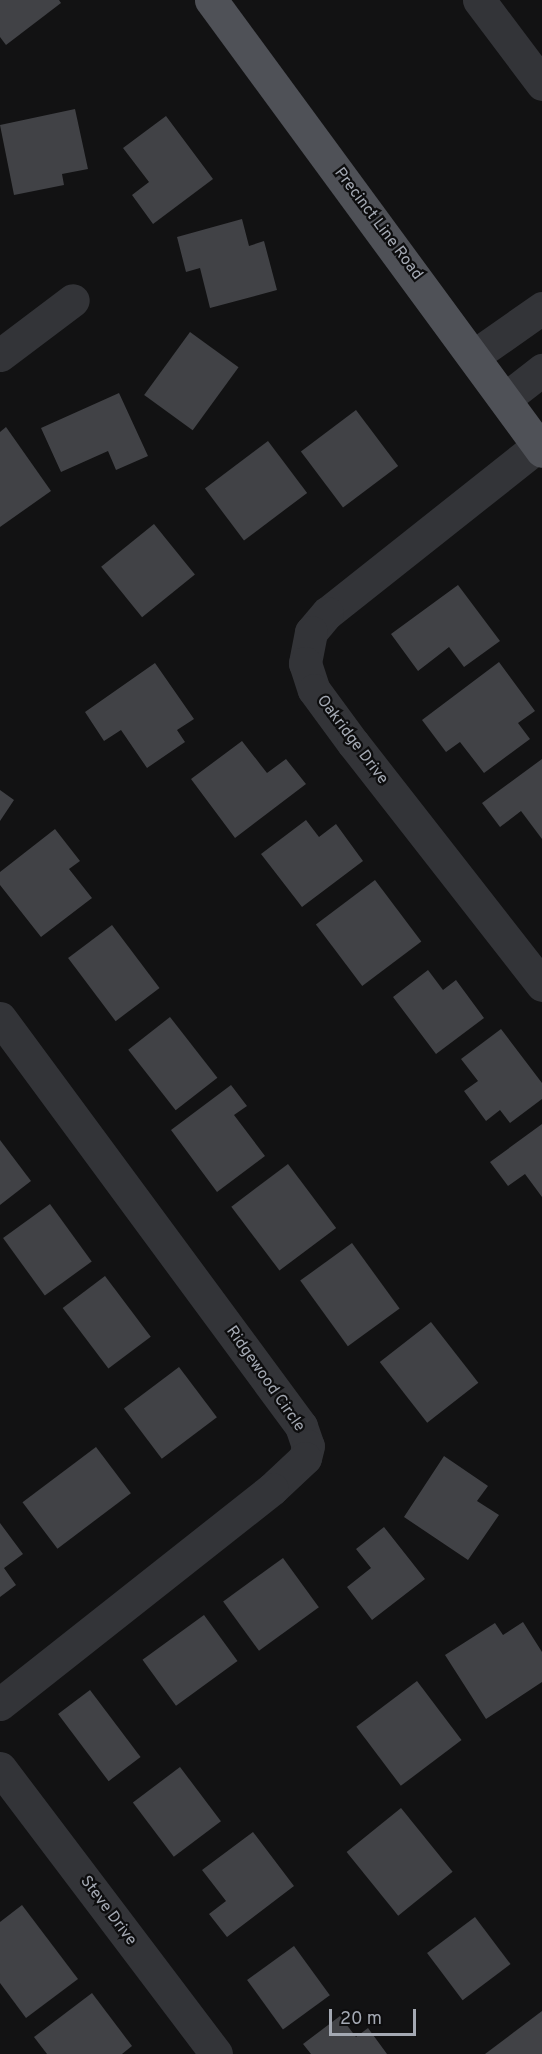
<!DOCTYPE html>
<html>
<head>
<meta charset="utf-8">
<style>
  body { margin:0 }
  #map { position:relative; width:542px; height:2054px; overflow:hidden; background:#121213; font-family:Overpass,sans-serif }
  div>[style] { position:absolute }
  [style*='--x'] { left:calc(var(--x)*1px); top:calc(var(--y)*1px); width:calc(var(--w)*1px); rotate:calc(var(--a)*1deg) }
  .building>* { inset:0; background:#414246; transform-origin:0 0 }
  .minor>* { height:33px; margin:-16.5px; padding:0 16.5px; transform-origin:16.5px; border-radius:16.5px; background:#333438 }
  .major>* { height:33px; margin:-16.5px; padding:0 16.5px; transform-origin:16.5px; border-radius:16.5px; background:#4f5157 }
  span { translate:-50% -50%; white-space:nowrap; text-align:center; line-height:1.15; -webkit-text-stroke:4.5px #0d0d0e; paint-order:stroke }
  .street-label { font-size:16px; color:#a4a9b3 }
  .scale { position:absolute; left:329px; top:2009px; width:87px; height:27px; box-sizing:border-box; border:3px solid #a4a9b3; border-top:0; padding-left:8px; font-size:18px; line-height:21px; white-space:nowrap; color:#a4a9b3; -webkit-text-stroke:4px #0d0d0e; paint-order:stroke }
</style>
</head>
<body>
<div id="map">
  <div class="building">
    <i style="clip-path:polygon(0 0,59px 0,61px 3px,6px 45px,0 37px)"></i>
    <i style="clip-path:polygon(75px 109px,88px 169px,62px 174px,64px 185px,14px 195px,0 125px)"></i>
    <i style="clip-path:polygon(166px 116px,213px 179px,153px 224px,132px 195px,149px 182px,123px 148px)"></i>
    <i style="clip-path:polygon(242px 219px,249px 246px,264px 241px,277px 290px,210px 308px,200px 268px,186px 272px,177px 237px)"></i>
    <i style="left:190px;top:332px;width:60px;height:78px;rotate:36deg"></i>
    <i style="clip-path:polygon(119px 393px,148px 456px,116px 470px,108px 451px,61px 472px,41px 428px)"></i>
    <i style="left:356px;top:410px;width:70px;height:69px;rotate:53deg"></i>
    <i style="clip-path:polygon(6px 427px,51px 491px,0 527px,0 432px)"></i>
    <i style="left:268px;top:441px;width:65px;height:79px;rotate:53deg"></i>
    <i style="left:154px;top:524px;width:65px;height:68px;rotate:51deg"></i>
    <i style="clip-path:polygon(458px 585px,500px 641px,464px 667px,449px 647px,418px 671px,391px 634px)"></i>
    <i style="clip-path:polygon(499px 662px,535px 711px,518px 723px,530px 739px,484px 773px,460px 742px,446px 752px,422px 720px)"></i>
    <i style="clip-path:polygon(155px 663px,194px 719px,177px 730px,185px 742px,147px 768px,121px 730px,104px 741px,85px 712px)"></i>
    <i style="clip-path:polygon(242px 741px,267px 773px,286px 759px,306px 784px,235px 838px,191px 779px)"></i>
    <i style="clip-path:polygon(542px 759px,542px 839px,521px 811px,500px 827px,482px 803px)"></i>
    <i style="clip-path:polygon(0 790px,14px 800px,0 821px)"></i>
    <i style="clip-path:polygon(306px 820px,319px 837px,336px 824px,363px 861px,302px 907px,261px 854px)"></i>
    <i style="clip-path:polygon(55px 829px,80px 861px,69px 869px,92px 898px,41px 937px,0 885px,0 872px)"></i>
    <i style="left:375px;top:880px;width:77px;height:74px;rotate:53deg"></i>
    <i style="left:112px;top:925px;width:79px;height:55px;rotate:53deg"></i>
    <i style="clip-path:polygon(428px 970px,443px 990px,456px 980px,484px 1018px,436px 1054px,393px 997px)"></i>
    <i style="left:170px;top:1017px;width:77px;height:53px;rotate:52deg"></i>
    <i style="clip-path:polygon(501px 1029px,542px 1083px,542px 1099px,510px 1123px,500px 1110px,486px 1121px,464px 1091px,478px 1081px,461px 1059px)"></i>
    <i style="clip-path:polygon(231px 1085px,247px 1106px,234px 1115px,265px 1156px,217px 1192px,171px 1130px)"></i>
    <i style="clip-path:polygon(542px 1124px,542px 1197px,525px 1174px,508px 1186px,490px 1162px)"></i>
    <i style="clip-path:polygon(0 1140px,31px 1181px,0 1205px)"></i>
    <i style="left:288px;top:1164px;width:80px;height:71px;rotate:53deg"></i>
    <i style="left:50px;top:1204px;width:71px;height:58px;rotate:54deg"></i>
    <i style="left:352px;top:1243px;width:81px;height:64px;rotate:54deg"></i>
    <i style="left:105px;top:1276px;width:76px;height:53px;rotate:53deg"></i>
    <i style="left:431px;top:1322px;width:77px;height:65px;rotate:52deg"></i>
    <i style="left:179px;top:1367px;width:63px;height:69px;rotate:53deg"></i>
    <i style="left:96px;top:1447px;width:58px;height:92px;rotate:53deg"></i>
    <i style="clip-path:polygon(444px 1456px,488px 1486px,477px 1501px,499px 1515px,468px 1560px,404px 1517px)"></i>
    <i style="clip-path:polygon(0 1523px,23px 1554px,4px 1568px,16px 1585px,0 1597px)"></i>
    <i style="clip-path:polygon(384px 1527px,425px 1579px,372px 1620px,347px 1587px,371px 1568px,356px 1549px)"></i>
    <i style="left:283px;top:1558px;width:61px;height:74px;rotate:54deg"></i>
    <i style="left:204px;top:1615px;width:57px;height:76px;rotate:54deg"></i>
    <i style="clip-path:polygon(523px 1622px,542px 1652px,542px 1682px,486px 1719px,445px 1655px,495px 1623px,503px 1635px)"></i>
    <i style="left:417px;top:1681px;width:74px;height:76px;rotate:53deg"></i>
    <i style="left:90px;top:1690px;width:84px;height:40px;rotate:53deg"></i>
    <i style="left:180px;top:1767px;width:68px;height:59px;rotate:53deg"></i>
    <i style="left:401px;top:1808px;width:82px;height:70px;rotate:51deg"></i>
    <i style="clip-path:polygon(253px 1832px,294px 1886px,227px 1937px,209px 1914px,226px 1901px,202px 1870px)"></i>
    <i style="clip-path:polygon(22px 1905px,78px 1979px,26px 2018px,0 1983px,0 1922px)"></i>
    <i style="left:475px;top:1917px;width:59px;height:60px;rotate:53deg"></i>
    <i style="left:294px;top:1946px;width:61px;height:58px;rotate:54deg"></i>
    <i style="clip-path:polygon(92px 1993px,132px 2046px,122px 2054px,47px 2054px,34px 2037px)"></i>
    <i style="clip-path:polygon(542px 2011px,542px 2054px,485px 2054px)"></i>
    <i style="clip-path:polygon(340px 2016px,356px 2037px,368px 2028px,387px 2054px,311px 2054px,303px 2044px)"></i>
  </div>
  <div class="minor">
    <i style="--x:479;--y:0;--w:105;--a:53.1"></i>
    <i style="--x:0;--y:355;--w:91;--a:-37"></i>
    <i style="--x:475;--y:355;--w:82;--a:-35"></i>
    <i style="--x:506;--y:398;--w:46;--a:-37.9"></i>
    <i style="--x:538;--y:446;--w:269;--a:141.6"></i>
    <i style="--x:327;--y:613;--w:25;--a:130"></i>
    <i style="--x:311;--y:632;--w:32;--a:101"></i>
    <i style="--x:305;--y:663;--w:28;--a:72"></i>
    <i style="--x:314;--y:690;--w:66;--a:53.7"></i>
    <i style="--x:353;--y:743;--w:307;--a:52"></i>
    <i style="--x:0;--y:1018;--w:507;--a:53.58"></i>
    <i style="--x:301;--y:1426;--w:21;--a:71"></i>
    <i style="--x:308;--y:1446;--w:12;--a:104"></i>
    <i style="--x:305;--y:1458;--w:45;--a:136.8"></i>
    <i style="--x:272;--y:1489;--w:347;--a:141.7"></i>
    <i style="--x:0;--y:1768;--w:358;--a:52.9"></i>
  </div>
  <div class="major">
    <i style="--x:211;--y:0;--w:559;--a:53.72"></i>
  </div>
  <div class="street-label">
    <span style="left:378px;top:224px;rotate:53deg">Precinct Line Road</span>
    <span style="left:352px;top:740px;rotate:53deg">Oakridge Drive</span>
    <span style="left:265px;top:1379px;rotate:55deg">Ridgewood Circle</span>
    <span style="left:108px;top:1911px;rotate:53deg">Steve Drive</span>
  </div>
  <div class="scale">20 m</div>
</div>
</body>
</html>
